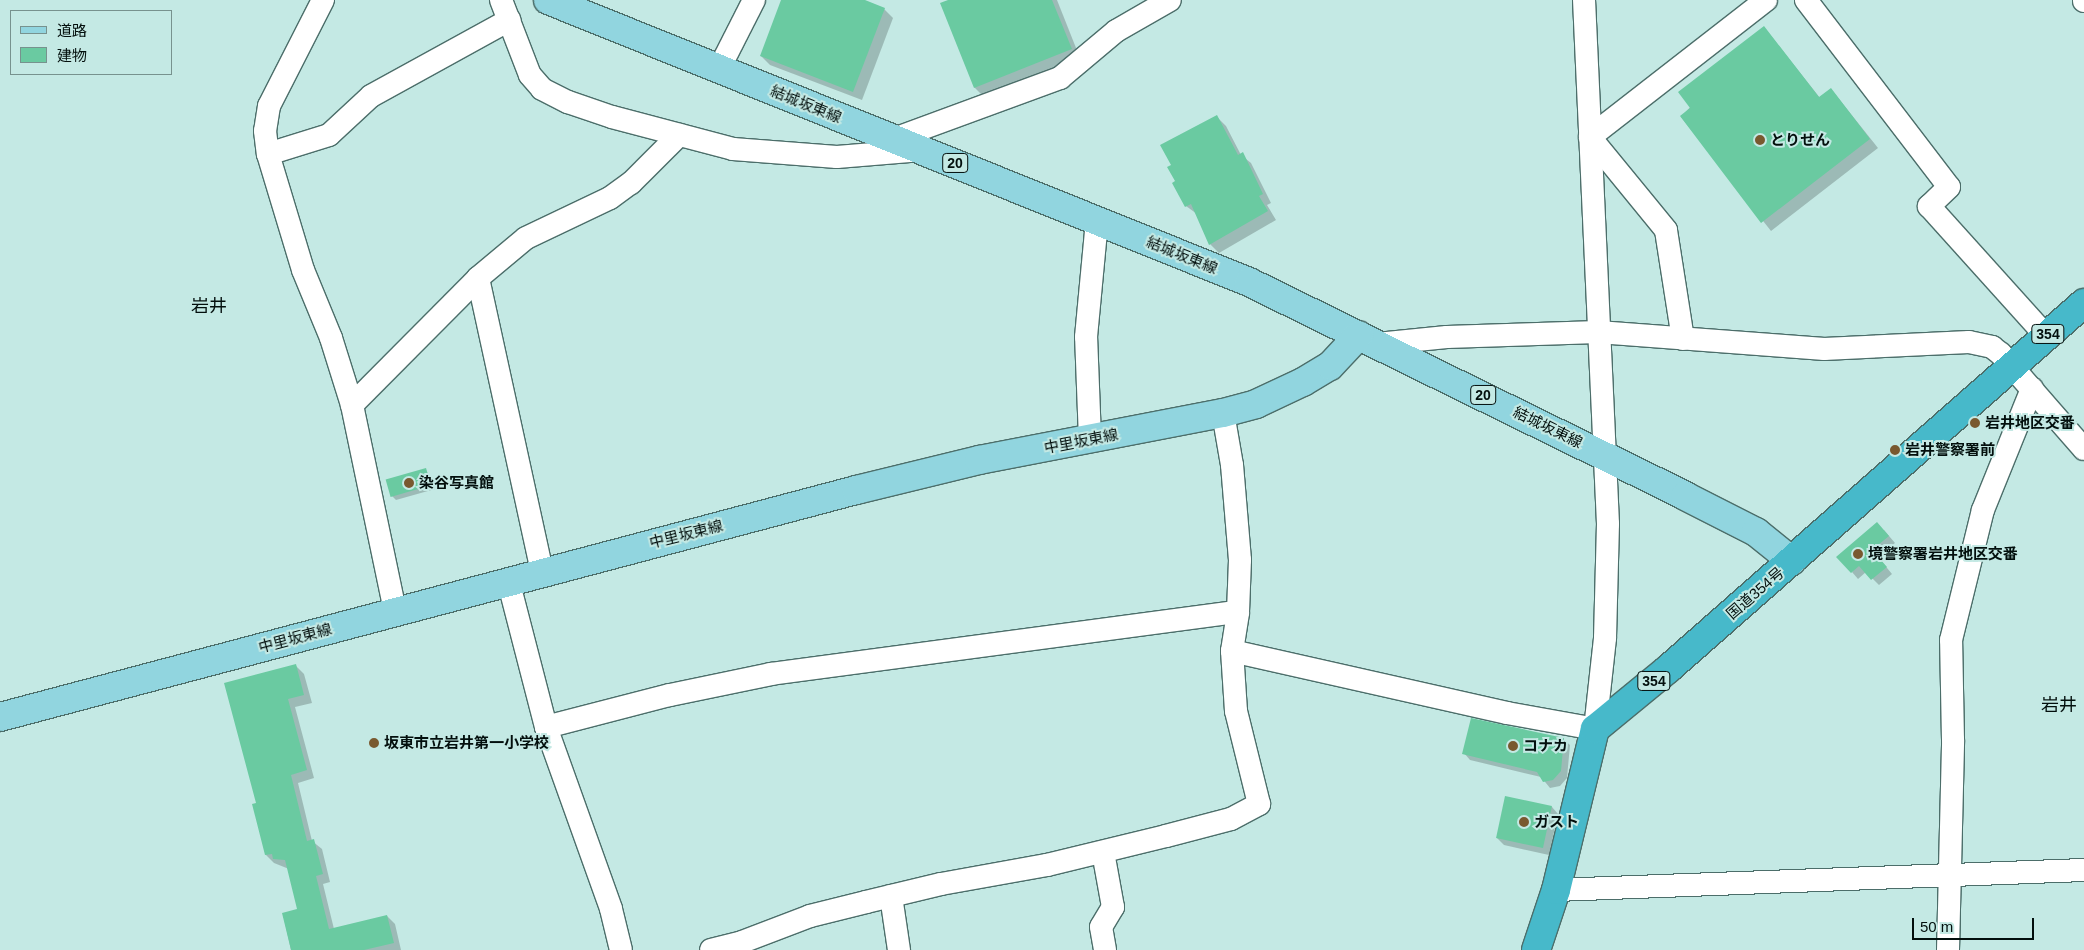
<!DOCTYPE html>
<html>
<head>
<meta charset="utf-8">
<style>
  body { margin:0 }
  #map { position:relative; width:2084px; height:950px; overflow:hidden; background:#c4e9e4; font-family:Arial,"Noto Sans JP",sans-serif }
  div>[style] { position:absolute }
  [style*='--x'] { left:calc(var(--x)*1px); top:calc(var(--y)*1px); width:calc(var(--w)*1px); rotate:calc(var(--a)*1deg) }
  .shadow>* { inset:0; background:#0003 }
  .building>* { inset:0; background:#6acaa1; transform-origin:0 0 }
  .roads { filter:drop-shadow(1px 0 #4c6e6a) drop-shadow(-1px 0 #4c6e6a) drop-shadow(0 1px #4c6e6a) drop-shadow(0 -1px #4c6e6a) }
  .minor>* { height:22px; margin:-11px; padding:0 11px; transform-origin:11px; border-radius:11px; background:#fff }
  .major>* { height:28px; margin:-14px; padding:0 14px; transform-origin:14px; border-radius:14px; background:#91d5df }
  .highway>* { height:28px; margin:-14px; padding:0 14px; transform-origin:14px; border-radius:14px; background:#47b9ca }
  .dots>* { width:14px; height:14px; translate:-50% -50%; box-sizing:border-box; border:2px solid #c4e9e4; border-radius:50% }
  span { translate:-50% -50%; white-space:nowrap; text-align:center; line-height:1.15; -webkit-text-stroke:4px #c4e9e4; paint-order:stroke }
  .shield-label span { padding:1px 4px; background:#c4e9e4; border:1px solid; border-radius:4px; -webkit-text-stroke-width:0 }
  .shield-label { font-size:14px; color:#030f0d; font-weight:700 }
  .street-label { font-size:15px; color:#030f0d }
  .poi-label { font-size:15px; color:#030f0d; font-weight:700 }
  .left { translate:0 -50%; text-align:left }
  .quarter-label { font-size:18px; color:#030f0d }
  .legend { position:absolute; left:10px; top:10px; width:162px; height:65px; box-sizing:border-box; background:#c4e9e4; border:1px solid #77928e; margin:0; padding:6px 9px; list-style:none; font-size:15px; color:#030f0d }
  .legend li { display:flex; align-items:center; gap:10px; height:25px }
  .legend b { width:25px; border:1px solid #77928e }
  .scale { position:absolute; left:1912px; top:918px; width:122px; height:22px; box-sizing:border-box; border:2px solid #030f0d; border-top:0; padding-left:6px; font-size:15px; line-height:18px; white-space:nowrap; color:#030f0d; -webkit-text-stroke:4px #c4e9e4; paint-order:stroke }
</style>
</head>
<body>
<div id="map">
  <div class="shadow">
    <i style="clip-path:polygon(782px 0,861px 0,884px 9px,893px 18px,862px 100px,770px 65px,761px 56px)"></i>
    <i style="clip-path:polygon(952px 0,1057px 0,1080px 58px,984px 97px,975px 88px,942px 4px)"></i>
    <i style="clip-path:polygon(1764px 27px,1820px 98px,1831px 89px,1878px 148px,1771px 231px,1681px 117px)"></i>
    <i style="clip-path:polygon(1217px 117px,1226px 126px,1241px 155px,1251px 163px,1271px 203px,1267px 205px,1276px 220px,1219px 253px,1210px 244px,1197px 214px,1186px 206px,1172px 165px)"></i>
    <i style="clip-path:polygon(426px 470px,435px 489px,396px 500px,392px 496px)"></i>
    <i style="clip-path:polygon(1884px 530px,1895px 543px,1878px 557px,1892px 574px,1879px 585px,1866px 572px,1858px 579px,1852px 572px)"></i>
    <i style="clip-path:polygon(296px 666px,304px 674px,312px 703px,295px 707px,314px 778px,298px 783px,312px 841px,322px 849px,330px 882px,323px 884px,334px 929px,387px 916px,395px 924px,401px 950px,291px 950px,283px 914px,299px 910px,289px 869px,274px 863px,266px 855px,257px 804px)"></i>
    <i style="clip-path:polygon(1563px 739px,1570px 745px,1567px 778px,1560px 786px,1550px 788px,1541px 777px,1470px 760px,1464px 753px)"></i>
    <i style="clip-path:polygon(1506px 797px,1552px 807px,1558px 814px,1549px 855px,1504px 845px,1497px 838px)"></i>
  </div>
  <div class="building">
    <i style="clip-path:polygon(781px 0,865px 0,885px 8px,853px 92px,760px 56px)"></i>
    <i style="clip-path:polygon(948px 0,1052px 0,1072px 49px,974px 88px,940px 3px)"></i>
    <i style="clip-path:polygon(1764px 26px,1819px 97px,1831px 88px,1870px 139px,1761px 223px,1680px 116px,1690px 108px,1678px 92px)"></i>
    <i style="clip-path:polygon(1217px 115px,1238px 155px,1243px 152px,1263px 194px,1259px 196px,1268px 211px,1209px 245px,1191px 204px,1185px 207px,1172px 183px,1175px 181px,1167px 167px,1171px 165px,1160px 145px)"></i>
    <i style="left:426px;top:468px;width:18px;height:42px;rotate:74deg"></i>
    <i style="clip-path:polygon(1877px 522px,1889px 536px,1872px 550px,1887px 567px,1871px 580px,1859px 566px,1851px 573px,1836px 557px)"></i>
    <i style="clip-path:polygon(296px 664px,304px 695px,288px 699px,307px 770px,291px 775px,307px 841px,314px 839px,323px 874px,316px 876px,329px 929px,387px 915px,394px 943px,364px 950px,291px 950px,282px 913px,297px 909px,285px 860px,273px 859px,272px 854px,265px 855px,252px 804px,256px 803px,224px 683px)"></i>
    <i style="clip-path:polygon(1471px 718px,1564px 738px,1561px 771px,1553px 780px,1543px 782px,1537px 772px,1462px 754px)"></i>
    <i style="left:1505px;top:796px;width:48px;height:43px;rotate:12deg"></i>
  </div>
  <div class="roads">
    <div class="minor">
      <i style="--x:323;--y:0;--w:119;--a:117"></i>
      <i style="--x:269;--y:106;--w:25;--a:99"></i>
      <i style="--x:265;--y:131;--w:23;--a:83"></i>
      <i style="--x:268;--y:154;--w:121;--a:73.2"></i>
      <i style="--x:303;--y:270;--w:74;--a:67.6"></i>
      <i style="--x:331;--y:338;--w:70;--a:72.6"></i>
      <i style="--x:352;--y:405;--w:209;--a:78.2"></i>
      <i style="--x:501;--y:0;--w:80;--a:68.9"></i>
      <i style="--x:530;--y:75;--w:18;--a:49"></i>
      <i style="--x:542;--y:89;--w:29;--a:27"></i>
      <i style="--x:568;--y:102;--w:46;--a:18.8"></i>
      <i style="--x:612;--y:117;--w:125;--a:14.8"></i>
      <i style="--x:733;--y:149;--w:104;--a:4.4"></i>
      <i style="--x:837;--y:157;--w:85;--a:-4.7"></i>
      <i style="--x:1806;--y:0;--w:235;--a:52.6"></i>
      <i style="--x:1949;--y:187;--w:28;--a:136"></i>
      <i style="--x:1929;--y:206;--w:175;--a:48"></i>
      <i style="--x:2084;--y:0;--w:1;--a:90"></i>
      <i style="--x:719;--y:69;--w:77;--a:-63.1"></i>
      <i style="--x:894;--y:139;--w:177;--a:-20.2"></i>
      <i style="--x:1060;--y:78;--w:73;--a:-40"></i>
      <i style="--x:1116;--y:31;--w:62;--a:-29.9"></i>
      <i style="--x:268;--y:154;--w:64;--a:-17.3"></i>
      <i style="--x:329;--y:135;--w:57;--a:-42.9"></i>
      <i style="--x:371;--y:96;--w:158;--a:-28.8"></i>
      <i style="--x:478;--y:278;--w:300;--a:77.7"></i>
      <i style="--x:1683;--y:339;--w:110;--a:-98.9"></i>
      <i style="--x:1666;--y:230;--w:120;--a:-129.3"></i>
      <i style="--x:1590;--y:137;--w:223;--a:-37.9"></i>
      <i style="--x:1377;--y:344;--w:70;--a:-5.7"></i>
      <i style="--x:1447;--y:337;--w:151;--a:-1.9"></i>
      <i style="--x:1598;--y:332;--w:227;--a:4.3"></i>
      <i style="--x:1824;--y:349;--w:145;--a:-2.8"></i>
      <i style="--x:1969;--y:342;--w:24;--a:12"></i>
      <i style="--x:1992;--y:347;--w:11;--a:38"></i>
      <i style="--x:2001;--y:354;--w:126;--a:48.9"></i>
      <i style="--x:352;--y:405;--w:179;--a:-45.2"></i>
      <i style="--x:478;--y:278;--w:62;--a:-39.8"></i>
      <i style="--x:526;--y:238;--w:93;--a:-25.5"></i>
      <i style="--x:610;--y:198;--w:26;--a:-36"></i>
      <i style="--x:631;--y:183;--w:68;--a:-45"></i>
      <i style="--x:1090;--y:439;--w:102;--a:-92.2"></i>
      <i style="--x:1086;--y:337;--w:118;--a:-84.6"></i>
      <i style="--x:508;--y:580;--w:152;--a:75.5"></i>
      <i style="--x:546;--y:727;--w:193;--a:70.3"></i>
      <i style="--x:611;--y:909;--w:42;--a:76.3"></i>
      <i style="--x:1232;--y:651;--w:282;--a:12.7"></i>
      <i style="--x:1507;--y:713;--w:89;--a:10.3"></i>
      <i style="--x:1595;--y:729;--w:92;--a:-83.7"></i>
      <i style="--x:1605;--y:638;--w:114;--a:-88.5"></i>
      <i style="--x:1608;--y:524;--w:525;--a:-92.62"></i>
      <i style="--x:546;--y:727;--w:128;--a:-14.5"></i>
      <i style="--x:670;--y:695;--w:103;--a:-11.7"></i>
      <i style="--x:771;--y:674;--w:471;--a:-7.6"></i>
      <i style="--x:1103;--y:852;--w:56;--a:79.7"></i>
      <i style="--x:1113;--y:907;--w:23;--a:121"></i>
      <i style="--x:1101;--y:927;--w:23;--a:80"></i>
      <i style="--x:1556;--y:890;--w:528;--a:-2.17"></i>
      <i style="--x:891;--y:896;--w:55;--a:81.6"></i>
      <i style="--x:711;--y:950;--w:32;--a:-14"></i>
      <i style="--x:742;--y:942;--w:73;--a:-20.9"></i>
      <i style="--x:810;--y:916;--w:58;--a:-14"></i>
      <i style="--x:866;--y:902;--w:77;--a:-13.5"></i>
      <i style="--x:941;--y:884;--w:108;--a:-10.2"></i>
      <i style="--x:1047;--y:865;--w:122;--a:-13.7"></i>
      <i style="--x:1166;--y:836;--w:67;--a:-14.7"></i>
      <i style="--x:1231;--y:819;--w:32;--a:-28"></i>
      <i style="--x:1259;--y:804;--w:96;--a:-103.9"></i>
      <i style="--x:1236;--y:711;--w:60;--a:-93.8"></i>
      <i style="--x:1232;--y:651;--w:39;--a:-81"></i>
      <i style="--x:1238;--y:612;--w:52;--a:-87.8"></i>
      <i style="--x:1240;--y:560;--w:95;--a:-94.8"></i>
      <i style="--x:1232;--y:465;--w:53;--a:-99.8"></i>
      <i style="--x:1948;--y:950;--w:210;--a:-88.6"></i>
      <i style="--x:1953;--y:740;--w:100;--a:-91.1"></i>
      <i style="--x:1951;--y:640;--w:134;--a:-76.2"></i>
      <i style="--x:1983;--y:510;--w:131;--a:-68"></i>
    </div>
    <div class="major">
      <i style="--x:548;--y:0;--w:756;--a:21.91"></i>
      <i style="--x:1249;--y:282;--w:486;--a:26.1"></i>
      <i style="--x:1685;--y:496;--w:80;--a:26.9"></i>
      <i style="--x:1756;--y:532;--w:46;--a:38.9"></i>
      <i style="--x:0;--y:717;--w:886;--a:-14.85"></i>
      <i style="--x:856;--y:490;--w:127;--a:-13.7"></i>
      <i style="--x:979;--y:460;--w:248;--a:-10.9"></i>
      <i style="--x:1223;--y:413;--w:34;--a:-15"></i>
      <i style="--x:1256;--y:404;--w:52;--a:-25.1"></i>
      <i style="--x:1303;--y:382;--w:31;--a:-31"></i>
      <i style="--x:1330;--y:366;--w:42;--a:-46.9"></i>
    </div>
    <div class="highway">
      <i style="--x:1536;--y:950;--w:63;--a:-71.6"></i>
      <i style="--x:1556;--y:890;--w:166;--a:-76.4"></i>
      <i style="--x:1595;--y:729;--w:94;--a:-39.4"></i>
      <i style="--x:1668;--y:669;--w:554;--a:-41.34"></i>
    </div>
  </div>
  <div class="dots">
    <i style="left:1760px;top:140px;background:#79592f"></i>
    <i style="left:1975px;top:423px;background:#79592f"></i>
    <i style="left:1895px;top:450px;background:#79592f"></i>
    <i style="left:409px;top:483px;background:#79592f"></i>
    <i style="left:1858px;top:554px;background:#79592f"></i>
    <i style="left:374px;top:743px;background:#79592f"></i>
    <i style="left:1513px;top:746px;background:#79592f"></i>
    <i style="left:1524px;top:822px;background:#79592f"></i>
  </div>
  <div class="shield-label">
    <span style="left:955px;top:163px">20</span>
    <span style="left:2048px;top:334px">354</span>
    <span style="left:1483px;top:395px">20</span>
    <span style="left:1654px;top:681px">354</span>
  </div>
  <div class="street-label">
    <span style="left:806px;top:104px;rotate:22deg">結城坂東線</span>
    <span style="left:1182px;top:255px;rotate:22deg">結城坂東線</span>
    <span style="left:1548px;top:427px;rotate:26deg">結城坂東線</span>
    <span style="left:1081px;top:441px;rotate:-11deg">中里坂東線</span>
    <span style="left:686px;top:534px;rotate:-14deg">中里坂東線</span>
    <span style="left:1755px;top:593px;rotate:-41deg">国道354号</span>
    <span style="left:295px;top:638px;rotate:-15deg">中里坂東線</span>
  </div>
  <div class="poi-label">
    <span class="left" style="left:1770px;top:140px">とりせん</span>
    <span class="left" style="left:1985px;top:423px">岩井地区交番</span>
    <span class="left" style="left:1905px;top:450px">岩井警察署前</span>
    <span class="left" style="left:419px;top:483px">染谷写真館</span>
    <span class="left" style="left:1868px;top:554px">境警察署岩井地区交番</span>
    <span class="left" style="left:384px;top:743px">坂東市立岩井第一小学校</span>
    <span class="left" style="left:1523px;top:746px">コナカ</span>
    <span class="left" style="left:1534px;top:822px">ガスト</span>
  </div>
  <div class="quarter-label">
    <span style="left:209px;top:306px">岩井</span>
    <span style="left:2059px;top:705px">岩井</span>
  </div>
  <ul class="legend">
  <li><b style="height:6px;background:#91d5df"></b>道路</li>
  <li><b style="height:14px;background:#6acaa1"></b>建物</li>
  </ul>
  <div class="scale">50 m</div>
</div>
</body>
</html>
